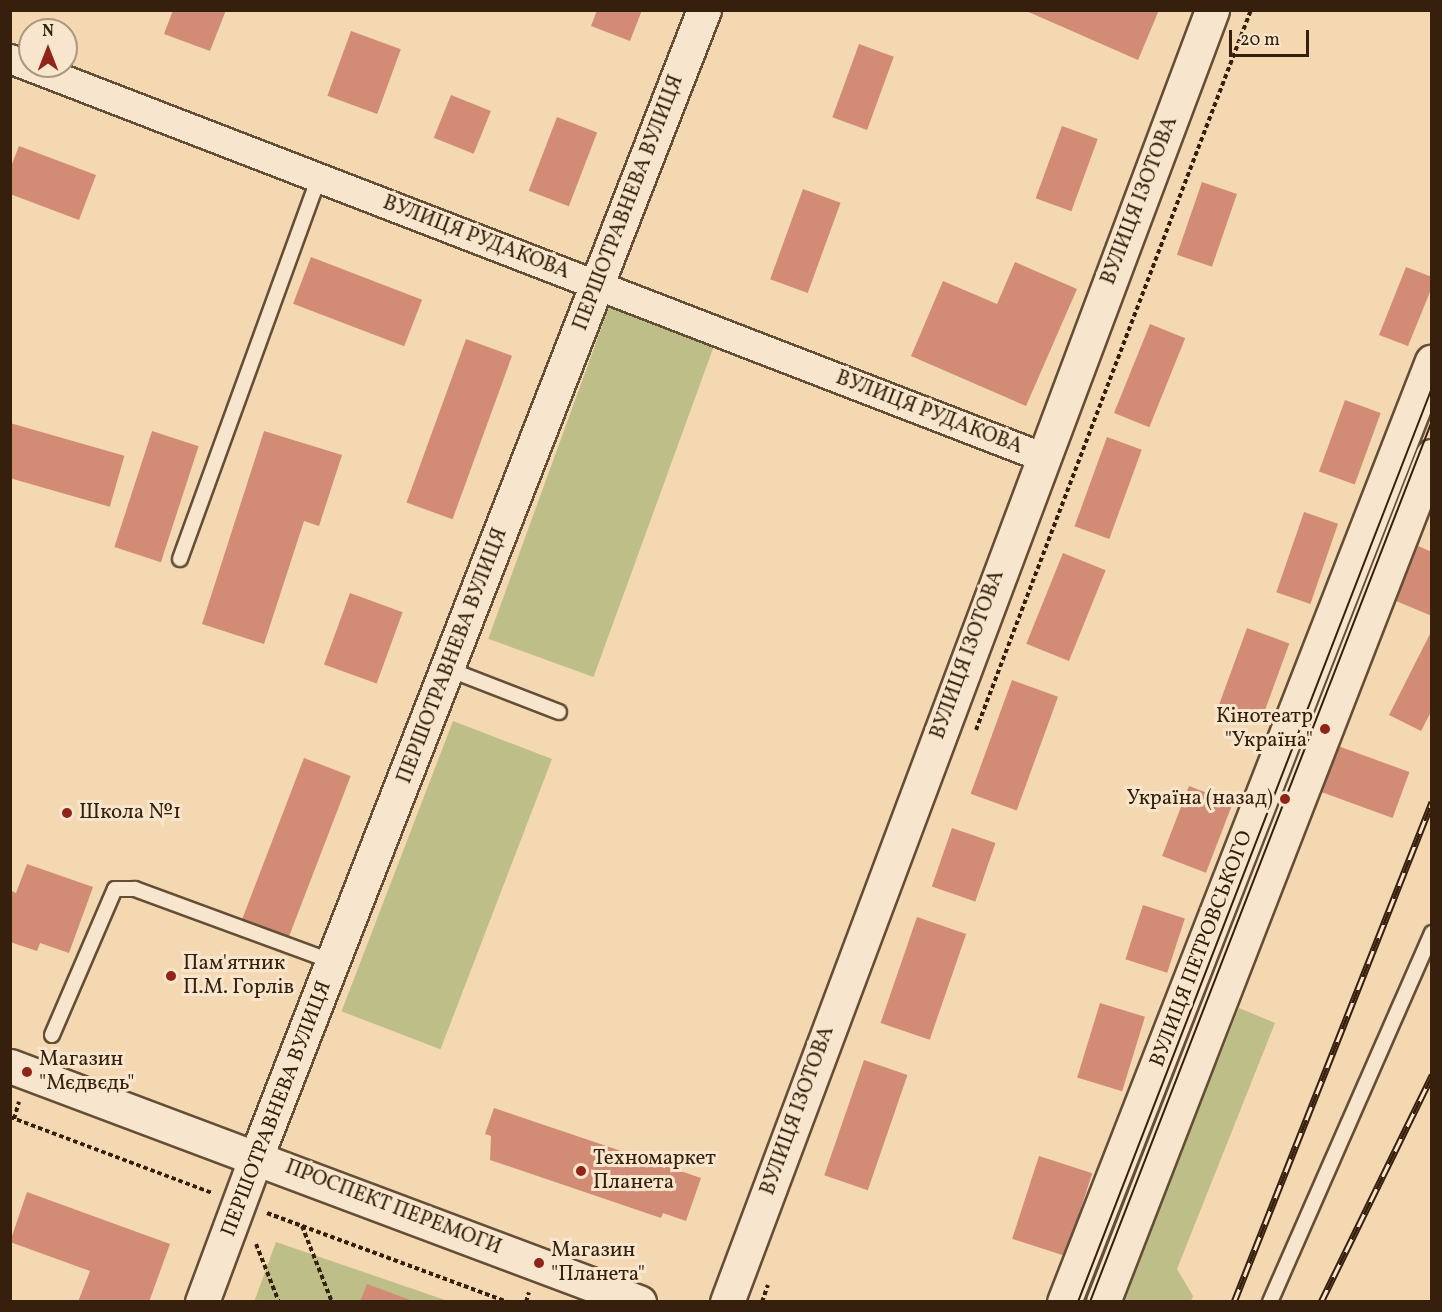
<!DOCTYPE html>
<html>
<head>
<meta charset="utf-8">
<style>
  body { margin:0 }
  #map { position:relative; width:1442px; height:1312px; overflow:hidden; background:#f3d8b2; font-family:Vollkorn,serif }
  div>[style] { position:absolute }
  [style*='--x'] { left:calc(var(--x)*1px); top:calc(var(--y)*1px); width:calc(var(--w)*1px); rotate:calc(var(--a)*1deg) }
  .green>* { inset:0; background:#bebe89; transform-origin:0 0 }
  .building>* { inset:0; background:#d28c75; transform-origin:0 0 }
  .path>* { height:4px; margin-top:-2px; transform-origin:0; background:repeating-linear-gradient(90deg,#36200d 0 4.5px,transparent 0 7.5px) }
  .roads { filter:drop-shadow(2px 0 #654e36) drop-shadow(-2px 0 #654e36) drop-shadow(0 2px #654e36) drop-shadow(0 -2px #654e36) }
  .service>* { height:14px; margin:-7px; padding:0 7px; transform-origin:7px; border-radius:7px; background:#f7e6cd }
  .minor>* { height:28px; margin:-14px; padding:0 14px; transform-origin:14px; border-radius:14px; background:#f7e6cd }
  .tertiary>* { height:33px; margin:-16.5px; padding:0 16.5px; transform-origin:16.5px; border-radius:16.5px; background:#f7e6cd }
  .secondary>* { height:33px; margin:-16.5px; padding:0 16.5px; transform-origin:16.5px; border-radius:16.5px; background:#f7e6cd }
  .tram>* { height:1.5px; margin:-0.75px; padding:0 0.75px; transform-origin:0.75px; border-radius:0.75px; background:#36200d }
  .rail>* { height:7px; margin-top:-3.5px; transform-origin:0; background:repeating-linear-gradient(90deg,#f7e6cd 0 14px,#36200d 0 28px); box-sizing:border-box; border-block:2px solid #36200d }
  .dots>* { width:16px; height:16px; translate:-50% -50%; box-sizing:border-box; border:3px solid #f7e6cd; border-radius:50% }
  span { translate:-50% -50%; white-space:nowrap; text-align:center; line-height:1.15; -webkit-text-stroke:6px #f7e6cd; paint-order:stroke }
  .street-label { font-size:21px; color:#36200d }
  .poi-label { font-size:21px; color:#36200d }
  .right { translate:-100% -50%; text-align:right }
  .left { translate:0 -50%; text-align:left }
  .frame { position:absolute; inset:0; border:12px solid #36200d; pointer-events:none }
  .north { position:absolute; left:18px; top:18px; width:60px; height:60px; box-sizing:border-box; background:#f7e6cd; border:2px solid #aa9780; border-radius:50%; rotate:0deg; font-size:16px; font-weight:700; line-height:24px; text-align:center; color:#36200d }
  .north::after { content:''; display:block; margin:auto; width:21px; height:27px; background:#8f2418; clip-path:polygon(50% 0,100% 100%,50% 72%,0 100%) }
  .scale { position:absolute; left:1229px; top:30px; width:80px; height:27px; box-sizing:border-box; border:3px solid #36200d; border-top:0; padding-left:8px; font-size:18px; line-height:21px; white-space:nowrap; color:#36200d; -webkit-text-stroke:4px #f7e6cd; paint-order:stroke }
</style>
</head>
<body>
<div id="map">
  <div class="green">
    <i style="left:609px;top:307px;width:112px;height:353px;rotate:20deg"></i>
    <i style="left:453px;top:721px;width:106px;height:311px;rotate:21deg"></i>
    <i style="clip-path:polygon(1239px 1008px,1275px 1023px,1177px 1269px,1193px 1296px,1191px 1301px,1122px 1301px)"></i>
    <i style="clip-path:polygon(276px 1242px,448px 1301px,254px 1302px)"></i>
  </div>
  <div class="building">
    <i style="clip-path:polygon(173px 10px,226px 10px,210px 51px,164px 34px)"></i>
    <i style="clip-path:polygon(597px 10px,642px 10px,630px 41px,591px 26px)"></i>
    <i style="clip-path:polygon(1024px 10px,1159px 10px,1138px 60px)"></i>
    <i style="left:351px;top:31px;width:53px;height:69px;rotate:20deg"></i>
    <i style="left:859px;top:44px;width:37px;height:78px;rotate:20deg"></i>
    <i style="left:451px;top:95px;width:43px;height:46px;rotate:22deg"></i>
    <i style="left:557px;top:117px;width:43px;height:79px;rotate:21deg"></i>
    <i style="left:1062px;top:126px;width:38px;height:77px;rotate:20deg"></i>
    <i style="clip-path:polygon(19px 146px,96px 175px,79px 220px,10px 194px,10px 169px)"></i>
    <i style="left:1202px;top:182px;width:37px;height:77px;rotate:19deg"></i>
    <i style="left:803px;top:189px;width:40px;height:96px;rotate:20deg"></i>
    <i style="left:311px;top:257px;width:119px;height:50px;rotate:21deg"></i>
    <i style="clip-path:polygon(1015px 262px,1077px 289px,1026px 406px,911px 356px,943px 281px,997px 304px)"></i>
    <i style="clip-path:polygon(1406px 267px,1432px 277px,1432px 287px,1408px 346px,1379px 335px)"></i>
    <i style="left:1150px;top:324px;width:38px;height:96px;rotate:22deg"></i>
    <i style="left:466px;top:339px;width:49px;height:174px;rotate:20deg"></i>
    <i style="left:1345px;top:400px;width:38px;height:76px;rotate:20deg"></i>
    <i style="left:10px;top:423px;width:119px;height:53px;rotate:16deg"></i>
    <i style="left:152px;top:431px;width:49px;height:122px;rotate:18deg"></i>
    <i style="clip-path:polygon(264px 431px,342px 455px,319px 526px,304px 521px,264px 644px,202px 624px)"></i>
    <i style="left:1107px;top:437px;width:37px;height:95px;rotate:20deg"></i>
    <i style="left:1304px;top:512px;width:36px;height:85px;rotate:19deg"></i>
    <i style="clip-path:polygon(1418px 546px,1432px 552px,1432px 616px,1396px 601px)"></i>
    <i style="left:1063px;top:553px;width:46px;height:98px;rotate:22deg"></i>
    <i style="left:350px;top:593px;width:56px;height:76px;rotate:20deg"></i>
    <i style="left:1247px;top:628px;width:45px;height:83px;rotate:20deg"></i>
    <i style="clip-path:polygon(1432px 630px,1432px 710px,1421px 731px,1389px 715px)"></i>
    <i style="left:1012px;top:680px;width:49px;height:121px;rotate:20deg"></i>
    <i style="left:1338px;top:746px;width:76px;height:49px;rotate:20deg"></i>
    <i style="left:304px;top:758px;width:50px;height:174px;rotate:21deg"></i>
    <i style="left:1189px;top:786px;width:47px;height:75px;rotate:21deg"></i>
    <i style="left:952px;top:828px;width:46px;height:62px;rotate:19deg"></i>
    <i style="clip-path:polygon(27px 864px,93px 887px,69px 953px,40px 943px,37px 951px,10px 942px,10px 890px,16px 893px)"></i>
    <i style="left:1143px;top:905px;width:44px;height:57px;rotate:18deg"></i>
    <i style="left:917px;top:917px;width:52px;height:112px;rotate:19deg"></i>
    <i style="left:1100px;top:1003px;width:47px;height:78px;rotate:17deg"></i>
    <i style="left:864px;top:1060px;width:46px;height:122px;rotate:19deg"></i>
    <i style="clip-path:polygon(494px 1108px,701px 1178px,686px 1221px,663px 1213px,661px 1218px,490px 1160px,491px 1136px,485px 1134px)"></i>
    <i style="left:1039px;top:1156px;width:56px;height:87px;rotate:18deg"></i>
    <i style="clip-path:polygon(27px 1192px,170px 1244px,149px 1302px,78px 1302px,90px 1271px,10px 1242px)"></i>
    <i style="clip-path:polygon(367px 1284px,413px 1301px,413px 1302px,360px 1302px)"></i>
  </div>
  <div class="path">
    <i style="--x:976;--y:730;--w:771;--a:-69.1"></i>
    <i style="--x:10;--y:1117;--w:216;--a:20.6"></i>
    <i style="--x:14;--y:1119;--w:18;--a:-74"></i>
    <i style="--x:267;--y:1213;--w:257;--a:20.3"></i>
    <i style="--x:302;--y:1226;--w:82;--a:68.5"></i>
    <i style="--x:256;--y:1244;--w:62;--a:68.4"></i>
    <i style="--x:526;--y:1302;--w:10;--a:-73"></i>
    <i style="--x:762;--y:1302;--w:18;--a:-71"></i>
  </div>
  <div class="roads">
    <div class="service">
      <i style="--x:180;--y:559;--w:406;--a:-70"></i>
      <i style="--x:448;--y:669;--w:119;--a:21.2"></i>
      <i style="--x:52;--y:1035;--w:159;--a:-66.7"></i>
      <i style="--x:115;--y:889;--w:20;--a:0"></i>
      <i style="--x:135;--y:889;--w:211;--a:20.2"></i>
      <i style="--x:1270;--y:1302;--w:403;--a:-66.3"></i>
    </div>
    <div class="minor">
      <i style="--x:10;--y:59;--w:1106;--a:21.09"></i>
    </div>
    <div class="tertiary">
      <i style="--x:202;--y:1302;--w:155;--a:-69.6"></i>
      <i style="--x:727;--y:1302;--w:1380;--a:-69.42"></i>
    </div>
    <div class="secondary">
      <i style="--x:10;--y:1066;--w:672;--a:20.57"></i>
      <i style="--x:256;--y:1157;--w:1231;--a:-68.67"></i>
      <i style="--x:1064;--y:1302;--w:1010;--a:-68.64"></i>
      <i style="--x:1103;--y:1302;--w:908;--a:-68.75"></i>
    </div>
  </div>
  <div class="tram">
    <i style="--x:1078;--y:1302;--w:980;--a:-68.83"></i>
    <i style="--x:1090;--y:1302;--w:945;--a:-68.78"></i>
  </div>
  <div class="rail">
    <i style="--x:1234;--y:1302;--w:538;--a:-68.4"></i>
    <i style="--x:1321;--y:1302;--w:253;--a:-63.9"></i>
  </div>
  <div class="dots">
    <i style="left:1325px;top:729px;background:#8f2418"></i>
    <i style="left:1285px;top:799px;background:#8f2418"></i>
    <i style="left:67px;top:813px;background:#8f2418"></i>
    <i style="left:171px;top:976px;background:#8f2418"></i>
    <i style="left:27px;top:1072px;background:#8f2418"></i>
    <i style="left:581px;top:1171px;background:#8f2418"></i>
    <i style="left:539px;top:1263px;background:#8f2418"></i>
  </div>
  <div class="street-label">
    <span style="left:1140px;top:201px;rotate:-69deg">ВУЛИЦЯ ІЗОТОВА</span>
    <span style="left:629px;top:203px;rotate:-69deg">ПЕРШОТРАВНЕВА ВУЛИЦЯ</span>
    <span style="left:476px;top:238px;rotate:21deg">ВУЛИЦЯ РУДАКОВА</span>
    <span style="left:929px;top:413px;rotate:21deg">ВУЛИЦЯ РУДАКОВА</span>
    <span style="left:968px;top:655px;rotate:-70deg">ВУЛИЦЯ ІЗОТОВА</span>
    <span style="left:453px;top:656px;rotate:-69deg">ПЕРШОТРАВНЕВА ВУЛИЦЯ</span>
    <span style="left:1202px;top:949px;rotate:-69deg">ВУЛИЦЯ ПЕТРОВСЬКОГО</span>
    <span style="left:277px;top:1109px;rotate:-69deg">ПЕРШОТРАВНЕВА ВУЛИЦЯ</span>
    <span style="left:798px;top:1111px;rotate:-70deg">ВУЛИЦЯ ІЗОТОВА</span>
    <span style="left:393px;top:1208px;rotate:21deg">ПРОСПЕКТ ПЕРЕМОГИ</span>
  </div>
  <div class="poi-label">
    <span class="right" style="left:1313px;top:729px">Кінотеатр<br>"Україна"</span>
    <span class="right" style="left:1273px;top:799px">Україна (назад)</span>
    <span class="left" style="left:79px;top:813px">Школа №1</span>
    <span class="left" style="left:183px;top:976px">Пам'ятник<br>П.М. Горлів</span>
    <span class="left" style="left:39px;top:1072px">Магазин<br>"Мєдвєдь"</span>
    <span class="left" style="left:593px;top:1171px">Техномаркет<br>Планета</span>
    <span class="left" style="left:551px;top:1263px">Магазин<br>"Планета"</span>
  </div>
  <div class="frame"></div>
  <div class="north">N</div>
  <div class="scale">20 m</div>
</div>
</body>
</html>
